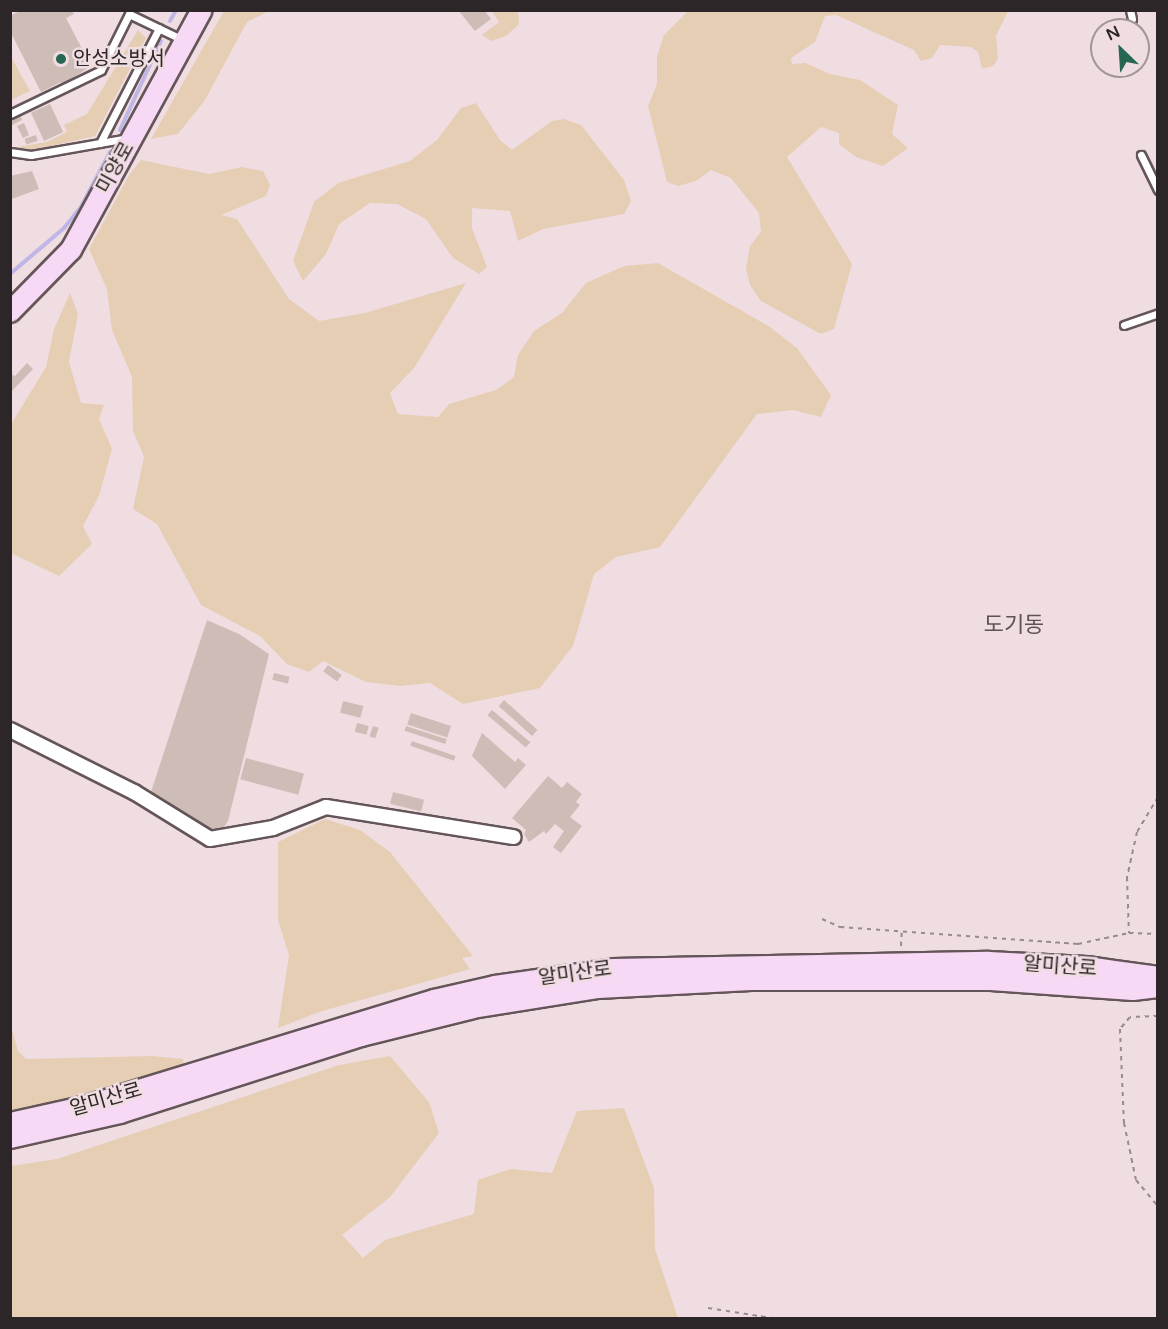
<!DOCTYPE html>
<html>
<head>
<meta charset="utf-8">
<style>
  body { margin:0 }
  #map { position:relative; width:1168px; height:1329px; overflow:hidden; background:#f0dde1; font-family:"Varela Round","Noto Sans KR",sans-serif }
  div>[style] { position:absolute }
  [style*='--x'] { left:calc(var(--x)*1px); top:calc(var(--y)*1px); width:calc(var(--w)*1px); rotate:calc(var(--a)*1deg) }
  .green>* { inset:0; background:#e5ceb4 }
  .stream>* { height:4px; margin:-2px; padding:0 2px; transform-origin:2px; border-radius:2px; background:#bfb5e6 }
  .building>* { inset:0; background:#cebcb7; transform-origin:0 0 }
  .path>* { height:2px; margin-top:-1px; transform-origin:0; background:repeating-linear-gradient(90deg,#978a8d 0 4.5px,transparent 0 9px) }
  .roads { filter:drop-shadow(2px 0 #645558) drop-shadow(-2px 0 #645558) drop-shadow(0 2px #645558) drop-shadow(0 -2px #645558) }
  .lane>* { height:7px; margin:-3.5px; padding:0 3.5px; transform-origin:3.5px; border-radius:3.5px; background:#fff }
  .street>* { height:14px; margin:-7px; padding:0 7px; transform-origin:7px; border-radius:7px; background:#fff }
  .secondary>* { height:20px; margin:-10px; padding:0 10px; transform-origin:10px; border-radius:10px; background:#f7d9f6 }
  .dots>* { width:16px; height:16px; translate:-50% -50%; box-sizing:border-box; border:3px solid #f0dde1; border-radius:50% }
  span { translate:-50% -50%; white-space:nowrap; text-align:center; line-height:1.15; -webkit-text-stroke:5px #f0dde1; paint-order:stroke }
  .poi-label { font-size:20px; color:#2d2628 }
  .left { translate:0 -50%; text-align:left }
  .street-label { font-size:20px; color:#2d2628 }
  .quarter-label { font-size:22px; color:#605155 }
  .frame { position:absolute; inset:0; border:12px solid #2d2628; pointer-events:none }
  .north { position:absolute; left:1090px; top:18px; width:60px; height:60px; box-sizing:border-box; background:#f0dde1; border:2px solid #a29497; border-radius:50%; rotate:335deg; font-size:16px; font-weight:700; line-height:24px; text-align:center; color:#2d2628 }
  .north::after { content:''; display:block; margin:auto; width:21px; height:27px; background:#276652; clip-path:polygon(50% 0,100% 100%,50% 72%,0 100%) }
</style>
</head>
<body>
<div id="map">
  <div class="green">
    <i style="clip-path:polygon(224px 11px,269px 11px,247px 22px,205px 100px,178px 134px,151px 139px)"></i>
    <i style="clip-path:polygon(492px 11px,518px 11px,519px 24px,506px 36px,491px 41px,482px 35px,499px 22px)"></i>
    <i style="clip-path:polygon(688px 11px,1008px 11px,996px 36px,998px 58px,993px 66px,982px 69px,978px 52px,971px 47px,940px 45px,932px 58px,921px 61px,914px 50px,836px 15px,825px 16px,815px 42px,791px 58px,792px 64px,805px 63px,830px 74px,860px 80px,898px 105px,892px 134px,908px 148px,883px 166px,856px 157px,839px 144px,839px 133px,821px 127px,787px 157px,852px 264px,834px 329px,821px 334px,761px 301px,750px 285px,746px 269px,750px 246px,761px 232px,759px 213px,731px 178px,711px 170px,696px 181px,678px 186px,667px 182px,648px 106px,657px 84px,657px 56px,664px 35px)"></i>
    <i style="clip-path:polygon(138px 30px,146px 38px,95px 136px,34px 150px,11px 148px,47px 142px,67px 132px,64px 125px,87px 114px)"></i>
    <i style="clip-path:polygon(10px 55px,30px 91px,11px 100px,10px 100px)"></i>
    <i style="clip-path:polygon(476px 103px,500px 140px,512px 150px,552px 121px,564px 119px,581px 125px,624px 180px,631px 201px,624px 214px,543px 229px,518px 241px,510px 211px,472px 208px,472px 228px,487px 267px,479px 274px,453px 258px,426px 219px,397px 204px,370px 203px,339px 224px,326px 254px,303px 281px,293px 261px,314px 202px,338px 183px,410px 161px,437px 140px,461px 108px)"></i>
    <i style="clip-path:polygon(141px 160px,209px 174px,242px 167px,263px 171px,270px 185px,266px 196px,221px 215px,237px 219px,289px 299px,319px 321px,365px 313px,466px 283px,414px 368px,390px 393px,398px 414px,438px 417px,449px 404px,496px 390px,514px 377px,518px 355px,534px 331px,562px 313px,586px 283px,624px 266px,658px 263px,770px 327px,797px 348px,831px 395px,821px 417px,793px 410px,757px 414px,660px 547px,616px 557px,594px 574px,573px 646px,540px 688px,463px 704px,430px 683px,400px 686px,366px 682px,323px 661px,309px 672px,287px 664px,260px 636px,201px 605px,157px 524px,133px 509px,144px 457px,133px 431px,132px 377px,112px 330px,107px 289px,89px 249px,129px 175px)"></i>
    <i style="clip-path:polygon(70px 293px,78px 314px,69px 362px,81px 403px,104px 405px,99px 419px,112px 449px,99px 496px,83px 526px,92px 544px,59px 576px,11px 553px,10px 426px,46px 367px,54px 329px)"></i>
    <i style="clip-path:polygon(325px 819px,360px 830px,390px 852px,473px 956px,462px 958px,470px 969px,319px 1012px,278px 1028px,289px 955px,278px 920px,278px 842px)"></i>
    <i style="clip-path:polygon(10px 1022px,18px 1051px,26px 1059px,152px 1056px,183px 1059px,184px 1069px,11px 1114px)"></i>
    <i style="clip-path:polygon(390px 1056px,429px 1102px,439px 1133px,390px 1197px,342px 1235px,363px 1258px,385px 1240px,474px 1214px,478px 1180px,510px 1169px,552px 1173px,577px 1111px,624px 1108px,654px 1188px,655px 1249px,678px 1318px,11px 1318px,11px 1166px,57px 1159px,339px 1065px)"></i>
  </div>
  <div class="stream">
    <i style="--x:170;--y:21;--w:13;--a:-61"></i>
    <i style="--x:120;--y:130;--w:98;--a:-65.3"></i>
    <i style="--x:10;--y:274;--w:71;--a:-40.4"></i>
    <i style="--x:64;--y:228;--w:27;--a:-51"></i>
    <i style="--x:81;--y:207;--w:62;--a:-62.2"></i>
  </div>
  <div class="building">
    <i style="clip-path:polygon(22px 10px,72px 10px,74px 14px,66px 18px,91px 66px,62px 85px,61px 82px,41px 92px,10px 31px,10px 16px)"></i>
    <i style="clip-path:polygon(458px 10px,484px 10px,491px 19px,475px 31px)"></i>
    <i style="left:50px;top:104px;width:31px;height:21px;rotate:65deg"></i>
    <i style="clip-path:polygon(20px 115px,22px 120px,12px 125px,10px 119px)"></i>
    <i style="clip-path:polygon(24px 123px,29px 135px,23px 138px,17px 126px)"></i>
    <i style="left:36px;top:135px;width:6px;height:12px;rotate:72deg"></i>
    <i style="clip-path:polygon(32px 171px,39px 189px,12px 199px,10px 176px)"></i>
    <i style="clip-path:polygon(27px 363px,33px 369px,10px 393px,10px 374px,15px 376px)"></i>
    <i style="clip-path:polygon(207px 620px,239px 634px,269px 654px,228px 821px,224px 827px,208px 831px,150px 795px)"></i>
    <i style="left:328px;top:665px;width:17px;height:8px;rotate:36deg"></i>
    <i style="left:274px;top:673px;width:16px;height:7px;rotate:14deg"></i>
    <i style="left:504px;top:700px;width:45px;height:8px;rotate:42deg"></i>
    <i style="left:343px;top:701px;width:21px;height:12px;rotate:14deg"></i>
    <i style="left:492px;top:710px;width:50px;height:7px;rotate:40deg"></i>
    <i style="left:411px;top:713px;width:42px;height:12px;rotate:18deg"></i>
    <i style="left:357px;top:723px;width:12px;height:9px;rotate:14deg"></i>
    <i style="left:373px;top:726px;width:6px;height:11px;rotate:18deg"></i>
    <i style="left:406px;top:726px;width:43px;height:5px;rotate:18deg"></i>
    <i style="clip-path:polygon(482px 733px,515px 762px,518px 758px,526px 765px,505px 789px,472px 756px)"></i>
    <i style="left:412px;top:741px;width:46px;height:5px;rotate:19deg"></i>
    <i style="left:246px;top:758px;width:60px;height:22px;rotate:15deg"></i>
    <i style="clip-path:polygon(548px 776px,562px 788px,567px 782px,582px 794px,576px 802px,580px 805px,570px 817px,582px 826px,561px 853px,553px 847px,564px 831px,555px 824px,546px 834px,544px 831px,529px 842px,524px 834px,526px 830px,512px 818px)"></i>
    <i style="left:393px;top:792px;width:32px;height:12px;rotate:14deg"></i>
  </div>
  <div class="path">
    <i style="--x:1158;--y:797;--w:41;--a:121"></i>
    <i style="--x:1137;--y:832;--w:46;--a:102.5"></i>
    <i style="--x:1127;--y:877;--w:56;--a:88"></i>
    <i style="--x:1129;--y:933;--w:29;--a:2"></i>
    <i style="--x:822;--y:919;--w:20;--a:24"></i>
    <i style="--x:840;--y:927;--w:239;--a:4.1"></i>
    <i style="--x:1078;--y:944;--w:52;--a:-12.2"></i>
    <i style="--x:901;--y:946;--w:17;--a:-87"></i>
    <i style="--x:1158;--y:1016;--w:28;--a:178"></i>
    <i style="--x:1130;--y:1017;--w:16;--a:130"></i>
    <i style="--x:1120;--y:1029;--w:94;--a:87.6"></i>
    <i style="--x:1124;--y:1123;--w:58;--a:78.1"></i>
    <i style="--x:1136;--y:1180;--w:34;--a:50"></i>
    <i style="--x:708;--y:1308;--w:65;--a:8.9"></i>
  </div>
  <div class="roads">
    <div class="lane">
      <i style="--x:1130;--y:10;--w:9;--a:77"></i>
      <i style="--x:10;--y:114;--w:101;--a:-25.8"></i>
      <i style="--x:101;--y:70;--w:63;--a:-63.4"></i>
      <i style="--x:129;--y:14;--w:62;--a:25.7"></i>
      <i style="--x:100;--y:143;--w:129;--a:-62.8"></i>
      <i style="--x:10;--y:152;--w:21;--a:8"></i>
      <i style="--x:31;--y:155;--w:98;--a:-9.9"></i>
      <i style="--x:1141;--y:155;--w:39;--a:64"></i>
      <i style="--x:1124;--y:325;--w:36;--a:-19"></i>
    </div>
    <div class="street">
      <i style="--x:10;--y:730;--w:139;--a:26.6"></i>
      <i style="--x:134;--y:792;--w:89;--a:31.7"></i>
      <i style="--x:210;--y:839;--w:64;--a:-9.9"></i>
      <i style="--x:273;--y:828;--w:57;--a:-21.6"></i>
      <i style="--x:326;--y:807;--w:190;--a:9.1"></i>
    </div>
    <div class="secondary">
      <i style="--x:10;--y:312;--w:87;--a:-45.5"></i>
      <i style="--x:71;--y:250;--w:273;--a:-61.4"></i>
      <i style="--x:10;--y:1123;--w:79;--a:-12.4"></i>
      <i style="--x:87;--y:1106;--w:363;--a:-17"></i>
      <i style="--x:434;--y:1000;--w:63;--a:-12.9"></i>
      <i style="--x:495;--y:986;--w:119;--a:-8.2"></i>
      <i style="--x:613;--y:969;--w:376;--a:-1.1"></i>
      <i style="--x:989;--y:962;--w:98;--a:2.9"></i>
      <i style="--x:1087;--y:967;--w:72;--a:8"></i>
      <i style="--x:10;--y:1138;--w:113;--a:-12.8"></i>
      <i style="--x:120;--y:1113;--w:253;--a:-17.7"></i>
      <i style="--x:361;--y:1036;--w:115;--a:-14"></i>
      <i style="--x:473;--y:1008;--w:127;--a:-9.1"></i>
      <i style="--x:598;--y:988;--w:153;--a:-3"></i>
      <i style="--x:751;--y:980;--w:240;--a:0"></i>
      <i style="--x:991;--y:980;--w:142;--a:4"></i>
      <i style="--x:1133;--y:990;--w:25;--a:-7"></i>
    </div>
  </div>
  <div class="dots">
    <i style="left:61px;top:59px;background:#276652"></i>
  </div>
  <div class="poi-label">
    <span class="left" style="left:73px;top:59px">안성소방서</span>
  </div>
  <div class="street-label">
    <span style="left:116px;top:168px;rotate:-61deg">미양로</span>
    <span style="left:1060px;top:967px;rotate:4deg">알미산로</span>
    <span style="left:575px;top:974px;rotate:-8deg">알미산로</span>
    <span style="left:106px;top:1100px;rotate:-16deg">알미산로</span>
  </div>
  <div class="quarter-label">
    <span style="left:1014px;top:626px">도기동</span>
  </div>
  <div class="frame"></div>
  <div class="north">N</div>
</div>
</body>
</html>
